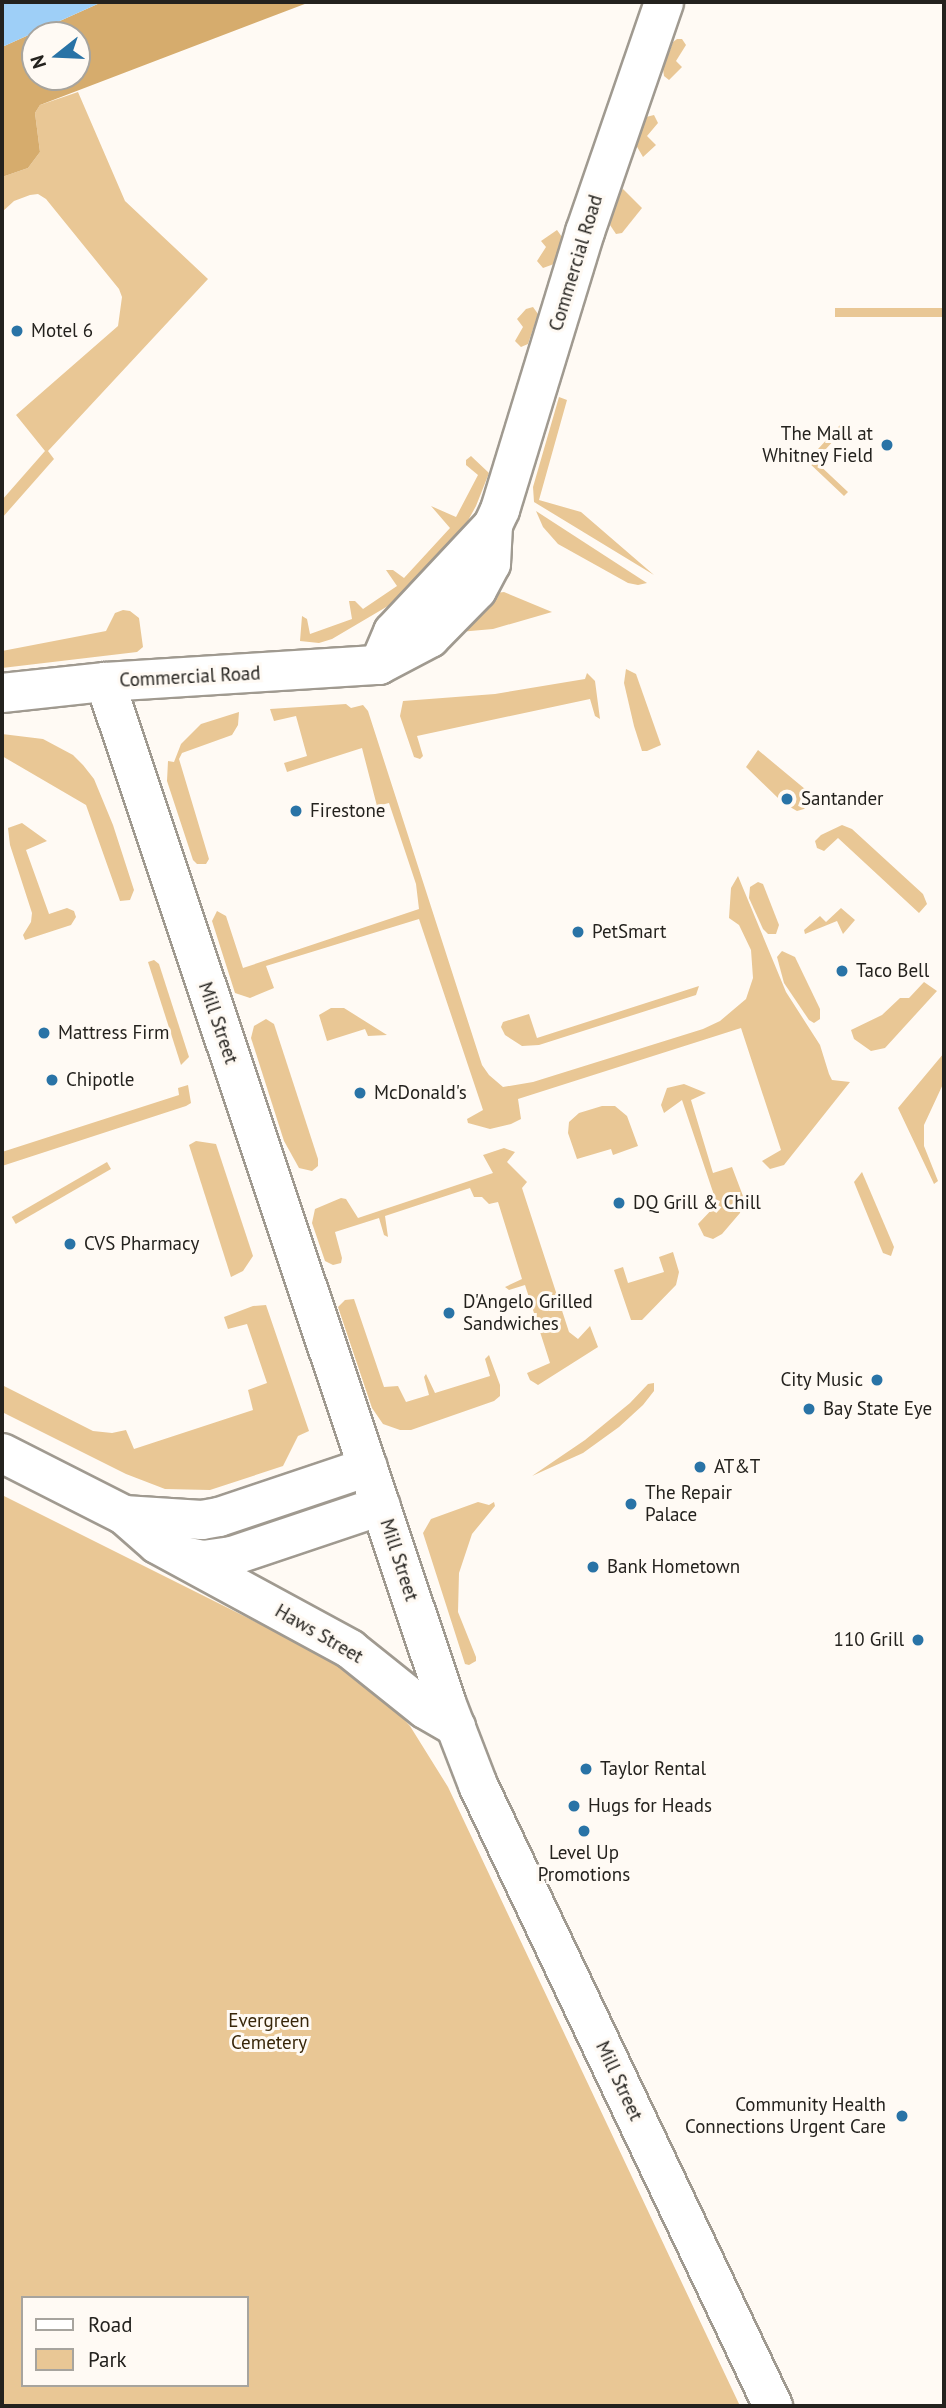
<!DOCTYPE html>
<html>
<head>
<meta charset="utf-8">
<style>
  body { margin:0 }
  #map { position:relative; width:946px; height:2408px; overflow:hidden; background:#fffaf4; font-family:"PT Sans",sans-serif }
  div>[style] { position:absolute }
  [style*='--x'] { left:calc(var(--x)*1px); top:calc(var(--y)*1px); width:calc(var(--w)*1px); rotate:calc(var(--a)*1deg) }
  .green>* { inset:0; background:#e9c795; transform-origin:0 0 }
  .forest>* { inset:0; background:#d6ac6d }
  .water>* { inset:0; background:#9ecff7 }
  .roads { filter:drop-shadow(2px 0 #a09a90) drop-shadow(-2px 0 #a09a90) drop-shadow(0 2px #a09a90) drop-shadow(0 -2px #a09a90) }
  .secondary>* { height:38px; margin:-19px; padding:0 19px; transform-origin:19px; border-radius:19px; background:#fff }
  .dots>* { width:19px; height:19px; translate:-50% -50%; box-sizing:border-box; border:4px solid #fffaf4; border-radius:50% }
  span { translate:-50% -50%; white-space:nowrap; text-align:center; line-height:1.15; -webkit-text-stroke:6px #fffaf4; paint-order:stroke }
  .street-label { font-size:19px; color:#24221e }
  .poi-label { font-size:19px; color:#24221e }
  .left { translate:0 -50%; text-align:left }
  .right { translate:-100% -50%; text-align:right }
  .park-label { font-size:19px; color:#382609 }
  .frame { position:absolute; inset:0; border:4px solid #24221e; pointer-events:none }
  .legend { position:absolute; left:21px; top:2296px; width:228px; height:91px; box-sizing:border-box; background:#fffaf4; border:2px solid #a7a49e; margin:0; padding:9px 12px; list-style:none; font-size:21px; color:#24221e }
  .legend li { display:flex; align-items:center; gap:14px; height:35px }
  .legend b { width:35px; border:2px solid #a7a49e }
  .north { position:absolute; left:21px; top:21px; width:70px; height:70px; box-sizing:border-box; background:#fffaf4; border:2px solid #a7a49e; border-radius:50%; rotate:252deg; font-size:19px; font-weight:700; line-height:28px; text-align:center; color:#24221e }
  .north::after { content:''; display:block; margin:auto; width:24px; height:32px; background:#2973a6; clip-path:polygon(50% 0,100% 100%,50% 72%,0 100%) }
</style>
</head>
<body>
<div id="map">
  <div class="green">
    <i style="clip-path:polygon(677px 39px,682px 39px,686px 45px,676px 61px,682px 67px,669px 80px,664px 76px,663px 69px,673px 42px)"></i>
    <i style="clip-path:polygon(78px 92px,125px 201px,208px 279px,48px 451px,54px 459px,2px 518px,2px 500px,45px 451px,16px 415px,118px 326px,122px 297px,119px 289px,46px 199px,38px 194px,30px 195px,14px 201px,2px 212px,2px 177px,28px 168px,40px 152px,35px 113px,40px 105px)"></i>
    <i style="clip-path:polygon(654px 115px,658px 123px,647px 136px,656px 145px,643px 157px,636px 145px,646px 117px)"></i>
    <i style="clip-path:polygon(623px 189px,642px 208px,622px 233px,616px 234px,610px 225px,620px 191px)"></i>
    <i style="clip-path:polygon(557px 230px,562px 237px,554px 264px,543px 268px,537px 261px,546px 247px,541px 241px)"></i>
    <i style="clip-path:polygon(533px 307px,538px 314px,528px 344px,521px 347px,515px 341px,523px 327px,517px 319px,526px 309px)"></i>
    <i style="left:944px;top:308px;width:9px;height:109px;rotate:90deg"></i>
    <i style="clip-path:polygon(559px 397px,567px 400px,539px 500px,581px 512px,654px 575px,534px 502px,533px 487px)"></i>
    <i style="clip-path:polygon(841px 424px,845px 428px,815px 461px,848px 492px,844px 496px,807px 461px)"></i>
    <i style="clip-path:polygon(471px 456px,489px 473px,476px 506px,460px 535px,410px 593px,332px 639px,319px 643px,300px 641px,302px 616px,307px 619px,310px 634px,352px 619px,349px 601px,355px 601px,363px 609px,397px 586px,386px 570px,393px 570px,404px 578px,450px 528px,431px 506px,456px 517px,478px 475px,466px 465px,466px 460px)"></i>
    <i style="clip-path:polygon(536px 511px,647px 583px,638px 585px,628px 583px,558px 544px,543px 527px)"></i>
    <i style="clip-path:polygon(504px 592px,552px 612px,493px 629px,459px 632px,496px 593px)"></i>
    <i style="clip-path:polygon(123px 610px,130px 611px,139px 618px,143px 647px,137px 652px,2px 668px,2px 651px,106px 631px,115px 613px)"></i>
    <i style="clip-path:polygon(626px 669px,636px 674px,661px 745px,647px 751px,642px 751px,634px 726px,624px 683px)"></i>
    <i style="clip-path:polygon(587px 673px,595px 681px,600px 719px,595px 716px,590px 699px,417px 736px,423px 756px,420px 759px,414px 757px,400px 716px,403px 701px,495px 694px,585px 679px)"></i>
    <i style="clip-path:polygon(346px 704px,351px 708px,363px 705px,368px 711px,482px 1065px,489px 1075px,503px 1087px,533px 1082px,703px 1029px,720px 1021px,746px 999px,753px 978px,751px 950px,739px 925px,729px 918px,731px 888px,738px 876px,786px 992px,820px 1045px,829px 1074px,832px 1080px,850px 1082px,784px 1165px,770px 1169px,762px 1161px,781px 1150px,741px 1028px,518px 1099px,521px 1119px,511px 1124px,490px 1129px,468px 1123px,467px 1119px,483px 1110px,419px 919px,266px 966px,274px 988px,250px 998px,235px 993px,212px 921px,217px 911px,226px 916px,243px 968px,419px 909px,416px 884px,389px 803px,377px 806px,362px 748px,287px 772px,284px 763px,307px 756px,296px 716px,274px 721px,270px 709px)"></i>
    <i style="clip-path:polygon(239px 712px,238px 725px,232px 735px,182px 753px,179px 759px,209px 859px,206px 864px,197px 864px,193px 860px,167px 781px,168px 761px,174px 762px,181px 744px,201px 724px)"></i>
    <i style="clip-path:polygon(2px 734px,43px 739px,73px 755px,83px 765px,94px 779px,113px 825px,134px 890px,130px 900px,120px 901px,86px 805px,2px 756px)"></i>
    <i style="clip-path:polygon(758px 750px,811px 794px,813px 799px,804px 809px,797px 811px,790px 807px,796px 799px,785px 790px,778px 798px,746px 767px)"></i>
    <i style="clip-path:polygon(22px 823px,47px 841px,26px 850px,49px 914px,67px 908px,74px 911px,76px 917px,71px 925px,25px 940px,23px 935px,31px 922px,32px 913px,10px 845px,8px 828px)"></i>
    <i style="clip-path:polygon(842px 825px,852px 829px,923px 894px,927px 904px,919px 913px,838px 838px,824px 851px,817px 848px,815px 841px,821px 835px)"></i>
    <i style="clip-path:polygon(758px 882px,763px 884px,779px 925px,776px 934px,768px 934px,763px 929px,749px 898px,750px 887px)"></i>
    <i style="clip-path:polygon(841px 908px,855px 920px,843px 934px,837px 921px,805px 934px,804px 930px,820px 916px,826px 922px)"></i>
    <i style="clip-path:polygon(782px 951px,795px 957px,820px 1009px,820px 1019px,814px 1023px,809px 1020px,784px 983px,777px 957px)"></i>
    <i style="clip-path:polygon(154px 960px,159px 964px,189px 1057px,181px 1065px,148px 962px)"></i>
    <i style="clip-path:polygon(924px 982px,937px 991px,885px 1048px,871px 1051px,854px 1039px,851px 1030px,882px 1015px,900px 998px,909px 998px)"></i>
    <i style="clip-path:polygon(699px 986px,696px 995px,539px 1045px,522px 1046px,505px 1035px,501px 1027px,503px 1022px,529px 1014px,537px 1038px)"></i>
    <i style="clip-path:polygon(331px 1008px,344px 1008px,387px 1035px,368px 1036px,365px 1029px,327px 1041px,319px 1015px)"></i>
    <i style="clip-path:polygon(266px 1019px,274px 1024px,318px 1159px,318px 1166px,312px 1171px,299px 1168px,284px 1141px,251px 1038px,254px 1026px)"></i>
    <i style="clip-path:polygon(944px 1053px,944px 1082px,924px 1125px,924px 1146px,938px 1181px,934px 1184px,898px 1108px)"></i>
    <i style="clip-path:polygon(684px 1084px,706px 1093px,691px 1100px,713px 1173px,732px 1167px,743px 1196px,740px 1213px,722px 1234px,713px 1239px,704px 1236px,698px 1224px,717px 1204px,682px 1100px,664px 1113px,661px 1105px,667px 1088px)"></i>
    <i style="clip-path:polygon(188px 1085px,191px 1103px,186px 1106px,2px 1166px,2px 1152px,179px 1095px,178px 1088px)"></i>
    <i style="clip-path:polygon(602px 1106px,615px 1106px,627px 1116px,638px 1146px,613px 1155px,611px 1149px,577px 1159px,568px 1133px,569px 1122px,579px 1113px)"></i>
    <i style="clip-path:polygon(196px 1141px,216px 1144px,253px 1256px,243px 1271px,231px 1277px,189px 1145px)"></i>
    <i style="clip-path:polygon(504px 1148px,515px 1152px,507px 1162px,527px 1182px,522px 1188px,569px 1332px,578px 1339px,590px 1326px,598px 1347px,538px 1385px,530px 1380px,527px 1373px,550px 1363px,525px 1285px,509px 1290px,505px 1287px,522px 1279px,498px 1202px,489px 1204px,482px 1197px,474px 1197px,470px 1188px,385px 1216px,388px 1237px,384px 1235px,379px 1218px,335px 1232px,342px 1258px,341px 1263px,333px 1265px,325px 1261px,312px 1223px,315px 1209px,341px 1198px,346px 1199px,358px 1218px,493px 1173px,483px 1155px)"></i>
    <i style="left:107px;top:1162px;width:8px;height:110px;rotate:60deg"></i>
    <i style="clip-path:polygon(862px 1172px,894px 1247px,891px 1256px,883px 1253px,854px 1182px)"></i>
    <i style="clip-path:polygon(673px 1252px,679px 1272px,676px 1285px,642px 1320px,631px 1320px,614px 1270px,623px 1267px,628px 1283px,664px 1272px,659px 1257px)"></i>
    <i style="clip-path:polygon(354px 1299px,384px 1387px,398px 1386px,406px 1402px,429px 1395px,424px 1377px,426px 1374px,435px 1393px,490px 1376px,485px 1359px,489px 1355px,500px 1385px,500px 1396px,494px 1401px,411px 1430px,400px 1430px,383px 1424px,372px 1408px,338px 1307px,345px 1300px)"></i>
    <i style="clip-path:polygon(266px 1305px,309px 1431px,298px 1436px,283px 1466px,210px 1490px,165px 1489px,126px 1474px,2px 1412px,2px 1385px,93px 1431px,112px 1433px,126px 1430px,134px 1449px,253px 1410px,248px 1390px,267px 1383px,247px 1324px,228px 1329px,224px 1317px,253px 1306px)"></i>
    <i style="clip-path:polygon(654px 1383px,654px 1391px,643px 1405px,619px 1427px,583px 1453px,532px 1476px,585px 1440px,630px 1403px,648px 1384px)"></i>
    <i style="clip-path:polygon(evenodd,2px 1495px,338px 1663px,394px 1708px,410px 1726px,448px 1787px,740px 2406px,2px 2406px,2px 1495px,23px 2298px,247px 2298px,247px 2385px,23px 2385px,23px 2298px)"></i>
    <i style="clip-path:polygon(478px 1502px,489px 1505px,494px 1502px,495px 1506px,472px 1534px,459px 1573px,458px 1612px,476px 1657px,476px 1661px,469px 1665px,465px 1664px,423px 1533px,431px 1519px)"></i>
  </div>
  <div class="forest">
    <i style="clip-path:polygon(evenodd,102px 2px,310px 2px,40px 105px,35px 113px,40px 152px,28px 168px,2px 177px,2px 47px,102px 2px,35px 35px,77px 35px,77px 77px,35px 77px,35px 35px)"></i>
  </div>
  <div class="water">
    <i style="clip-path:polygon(2px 2px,102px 2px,2px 47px)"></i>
  </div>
  <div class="roads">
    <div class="secondary">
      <i style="--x:379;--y:665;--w:36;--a:-67"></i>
      <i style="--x:393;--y:632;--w:146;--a:-46.9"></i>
      <i style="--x:493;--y:525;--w:17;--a:-65"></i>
      <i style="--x:500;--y:510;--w:291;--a:-73"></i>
      <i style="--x:585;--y:232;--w:243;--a:-71"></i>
      <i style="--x:105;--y:682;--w:1075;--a:71.51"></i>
      <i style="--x:446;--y:1702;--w:89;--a:68.9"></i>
      <i style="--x:478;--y:1785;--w:688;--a:64.59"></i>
      <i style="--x:2;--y:693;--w:104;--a:-6.1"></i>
      <i style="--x:105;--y:682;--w:275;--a:-3.6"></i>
      <i style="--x:379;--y:665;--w:58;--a:-27.9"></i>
      <i style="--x:430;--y:638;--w:67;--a:-45.6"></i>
      <i style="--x:477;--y:590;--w:30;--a:-62"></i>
      <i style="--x:491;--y:564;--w:39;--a:-87"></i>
      <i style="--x:2;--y:1453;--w:137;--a:26.9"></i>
      <i style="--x:124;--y:1515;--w:44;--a:41.3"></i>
      <i style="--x:157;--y:1544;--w:220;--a:28.5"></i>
      <i style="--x:350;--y:1649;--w:96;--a:38.7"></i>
      <i style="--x:425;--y:1709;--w:36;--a:30"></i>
      <i style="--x:124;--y:1515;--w:78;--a:3.7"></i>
      <i style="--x:202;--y:1520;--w:17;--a:-10"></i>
      <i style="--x:219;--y:1517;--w:157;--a:-18.6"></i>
      <i style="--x:183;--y:1556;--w:20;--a:11"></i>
      <i style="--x:203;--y:1560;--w:29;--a:-8"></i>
      <i style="--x:232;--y:1556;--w:157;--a:-18.6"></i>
    </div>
  </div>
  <div class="dots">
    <i style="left:17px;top:331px;background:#2973a6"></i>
    <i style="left:887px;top:445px;background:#2973a6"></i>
    <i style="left:787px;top:799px;background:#2973a6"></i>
    <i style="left:296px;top:811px;background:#2973a6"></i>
    <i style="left:578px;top:932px;background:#2973a6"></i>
    <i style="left:842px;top:971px;background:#2973a6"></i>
    <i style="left:44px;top:1033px;background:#2973a6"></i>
    <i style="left:52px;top:1080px;background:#2973a6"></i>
    <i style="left:360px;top:1093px;background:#2973a6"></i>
    <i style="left:619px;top:1203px;background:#2973a6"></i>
    <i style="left:70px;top:1244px;background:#2973a6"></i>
    <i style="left:449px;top:1313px;background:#2973a6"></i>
    <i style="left:877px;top:1380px;background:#2973a6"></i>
    <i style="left:809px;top:1409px;background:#2973a6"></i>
    <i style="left:700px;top:1467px;background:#2973a6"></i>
    <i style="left:631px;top:1504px;background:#2973a6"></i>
    <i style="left:593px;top:1567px;background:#2973a6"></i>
    <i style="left:918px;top:1640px;background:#2973a6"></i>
    <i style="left:586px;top:1769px;background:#2973a6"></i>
    <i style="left:574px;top:1806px;background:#2973a6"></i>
    <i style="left:584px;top:1831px;background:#2973a6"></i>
    <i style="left:902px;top:2116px;background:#2973a6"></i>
  </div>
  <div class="street-label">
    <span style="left:576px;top:263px;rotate:-73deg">Commercial Road</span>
    <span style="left:190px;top:677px;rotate:-3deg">Commercial Road</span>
    <span style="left:218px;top:1023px;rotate:71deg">Mill Street</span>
    <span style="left:399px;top:1560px;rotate:72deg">Mill Street</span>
    <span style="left:319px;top:1634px;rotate:30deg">Haws Street</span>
    <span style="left:619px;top:2081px;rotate:65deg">Mill Street</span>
  </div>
  <div class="poi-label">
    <span class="left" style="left:31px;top:331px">Motel 6</span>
    <span class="right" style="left:873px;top:445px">The Mall at<br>Whitney Field</span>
    <span class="left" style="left:801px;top:799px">Santander</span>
    <span class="left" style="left:310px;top:811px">Firestone</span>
    <span class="left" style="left:592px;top:932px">PetSmart</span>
    <span class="left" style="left:856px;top:971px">Taco Bell</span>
    <span class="left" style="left:58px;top:1033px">Mattress Firm</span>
    <span class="left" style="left:66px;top:1080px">Chipotle</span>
    <span class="left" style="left:374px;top:1093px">McDonald's</span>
    <span class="left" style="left:633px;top:1203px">DQ Grill &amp; Chill</span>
    <span class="left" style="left:84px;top:1244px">CVS Pharmacy</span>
    <span class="left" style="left:463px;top:1313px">D'Angelo Grilled<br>Sandwiches</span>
    <span class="right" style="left:863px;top:1380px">City Music</span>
    <span class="left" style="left:823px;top:1409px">Bay State Eye</span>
    <span class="left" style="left:714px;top:1467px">AT&amp;T</span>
    <span class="left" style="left:645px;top:1504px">The Repair<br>Palace</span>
    <span class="left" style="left:607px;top:1567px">Bank Hometown</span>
    <span class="right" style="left:904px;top:1640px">110 Grill</span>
    <span class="left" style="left:600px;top:1769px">Taylor Rental</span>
    <span class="left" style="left:588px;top:1806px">Hugs for Heads</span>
    <span style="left:584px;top:1864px">Level Up<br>Promotions</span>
    <span class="right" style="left:886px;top:2116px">Community Health<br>Connections Urgent Care</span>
  </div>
  <div class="park-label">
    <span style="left:269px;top:2032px">Evergreen<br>Cemetery</span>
  </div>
  <div class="frame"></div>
  <ul class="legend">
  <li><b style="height:9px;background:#fff"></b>Road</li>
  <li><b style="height:19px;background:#e9c795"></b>Park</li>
  </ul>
  <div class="north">N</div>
</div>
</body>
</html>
